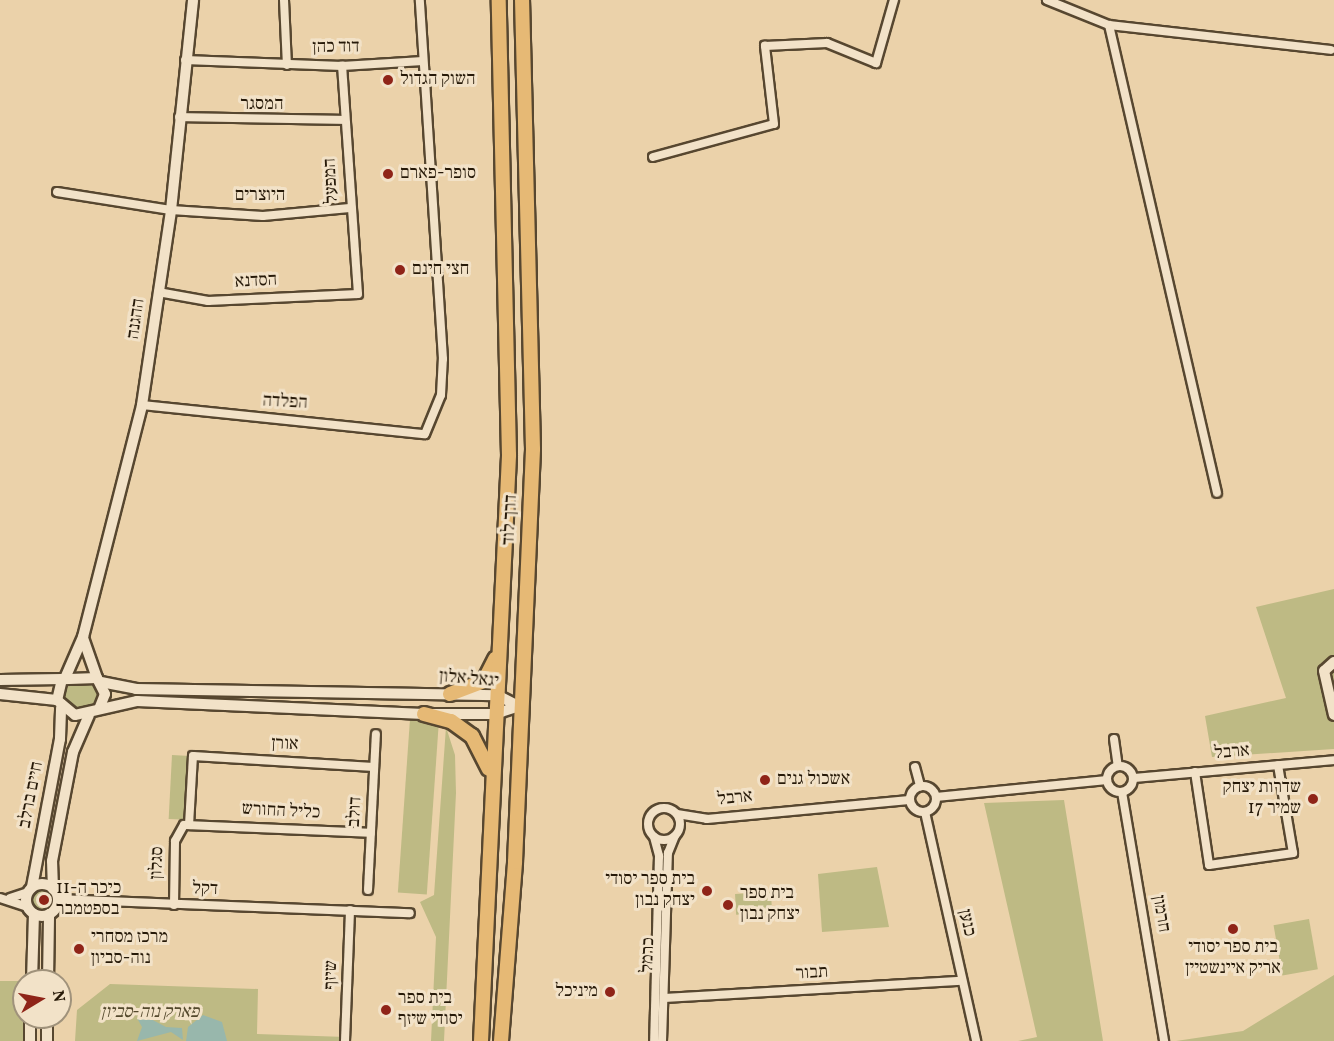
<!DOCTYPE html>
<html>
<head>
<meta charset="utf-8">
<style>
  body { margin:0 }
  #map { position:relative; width:1334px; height:1041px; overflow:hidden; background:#ebd2aa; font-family:Vollkorn,"Frank Ruhl Libre",serif }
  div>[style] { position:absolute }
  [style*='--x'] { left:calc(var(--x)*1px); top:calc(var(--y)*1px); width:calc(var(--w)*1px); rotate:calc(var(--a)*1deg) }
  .green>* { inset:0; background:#beba84; transform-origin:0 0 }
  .round { border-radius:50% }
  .water>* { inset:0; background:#98b7ac }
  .roads { filter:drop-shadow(2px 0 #574730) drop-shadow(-2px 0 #574730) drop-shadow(0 2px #574730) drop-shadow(0 -2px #574730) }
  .minor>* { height:8px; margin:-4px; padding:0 4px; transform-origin:4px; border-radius:4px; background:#f2e2c8 }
  .minor>.ring { margin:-4px; padding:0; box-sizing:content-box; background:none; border:8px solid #f2e2c8; border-radius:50% }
  .tertiary>* { height:10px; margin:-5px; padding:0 5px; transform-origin:5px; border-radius:5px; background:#f2e2c8 }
  .tertiary>.ring { margin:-5px; padding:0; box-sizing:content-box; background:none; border:10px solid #f2e2c8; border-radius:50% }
  .primary>* { height:14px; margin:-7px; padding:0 7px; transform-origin:7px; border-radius:7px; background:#e6b975 }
  .dots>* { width:16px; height:16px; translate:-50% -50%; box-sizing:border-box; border:3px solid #f2e2c8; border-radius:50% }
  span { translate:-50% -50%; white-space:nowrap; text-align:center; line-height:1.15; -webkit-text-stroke:6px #f2e2c8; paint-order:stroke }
  .street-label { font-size:18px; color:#261908 }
  .poi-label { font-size:18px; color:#261908 }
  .left { translate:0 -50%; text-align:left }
  .right { translate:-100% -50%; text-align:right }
  .park-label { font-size:18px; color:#54492d; font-style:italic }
  .north { position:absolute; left:12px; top:969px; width:60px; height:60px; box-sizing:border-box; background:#f2e2c8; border:2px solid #a0927b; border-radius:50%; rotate:80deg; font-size:16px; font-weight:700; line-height:24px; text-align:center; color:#261908 }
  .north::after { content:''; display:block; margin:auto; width:21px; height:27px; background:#8f2418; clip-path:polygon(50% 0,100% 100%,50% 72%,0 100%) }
</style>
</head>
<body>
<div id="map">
  <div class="green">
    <i style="clip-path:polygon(1334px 589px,1334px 749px,1212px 757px,1205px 716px,1286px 698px,1256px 607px)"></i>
    <i style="clip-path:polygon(92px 677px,103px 700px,82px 715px,58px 694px,60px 683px)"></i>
    <i style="left:410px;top:719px;width:29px;height:174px;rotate:4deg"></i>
    <i style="clip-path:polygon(446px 727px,455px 755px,456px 793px,444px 1041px,431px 1041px,436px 937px,420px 902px,434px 895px)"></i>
    <i style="left:172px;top:755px;width:18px;height:64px;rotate:3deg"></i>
    <i style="clip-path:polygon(1064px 800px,1103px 1041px,1018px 1041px,1037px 1037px,984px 803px)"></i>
    <i style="clip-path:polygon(877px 867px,889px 927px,822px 932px,818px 874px)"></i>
    <i class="round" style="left:27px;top:885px;width:30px;height:30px"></i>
    <i style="left:771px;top:892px;width:21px;height:36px;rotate:87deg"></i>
    <i style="left:1309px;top:919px;width:51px;height:36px;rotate:80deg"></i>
    <i style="clip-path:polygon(1334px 975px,1334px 1041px,1176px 1041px,1243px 1031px)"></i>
    <i style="left:24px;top:981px;width:60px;height:24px;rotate:90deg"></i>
    <i style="clip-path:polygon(110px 984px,258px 989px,257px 1034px,346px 1037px,346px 1041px,75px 1041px,77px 1010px)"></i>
  </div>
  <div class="water">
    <i style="clip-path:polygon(203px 1015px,222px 1022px,227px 1041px,186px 1041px,188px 1027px)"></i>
    <i style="clip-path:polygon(147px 1017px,166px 1027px,182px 1028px,183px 1040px,171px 1032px,137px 1041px,142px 1027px,137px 1018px)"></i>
  </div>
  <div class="roads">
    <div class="minor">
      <i style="--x:284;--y:0;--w:65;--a:87.4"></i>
      <i style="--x:1047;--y:0;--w:67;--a:22"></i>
      <i style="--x:1109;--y:25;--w:223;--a:6.4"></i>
      <i style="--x:1109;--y:25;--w:480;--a:77"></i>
      <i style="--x:185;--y:60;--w:157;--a:2.2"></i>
      <i style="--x:342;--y:66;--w:81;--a:-3.5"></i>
      <i style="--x:179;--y:117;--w:166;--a:1"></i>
      <i style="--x:653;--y:157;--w:125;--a:-15.3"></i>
      <i style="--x:774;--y:124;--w:79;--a:-96.6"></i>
      <i style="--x:765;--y:46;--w:62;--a:-2.8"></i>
      <i style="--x:827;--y:43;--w:53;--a:22.2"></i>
      <i style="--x:876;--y:63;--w:66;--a:-74.1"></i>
      <i style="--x:57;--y:192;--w:115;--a:9"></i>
      <i style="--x:171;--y:210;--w:92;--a:3.7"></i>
      <i style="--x:263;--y:216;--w:87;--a:-5.3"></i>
      <i style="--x:158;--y:292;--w:51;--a:10.2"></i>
      <i style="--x:208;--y:301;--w:150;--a:-2.7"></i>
      <i style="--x:358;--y:294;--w:229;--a:-94"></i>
      <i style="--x:142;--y:405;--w:284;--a:5.9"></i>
      <i style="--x:425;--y:434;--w:42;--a:-67.7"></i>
      <i style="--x:441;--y:395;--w:36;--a:-87"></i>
      <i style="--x:443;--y:359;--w:360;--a:-93.7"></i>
      <i style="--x:1114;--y:739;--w:27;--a:82"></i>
      <i class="ring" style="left:1107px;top:766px;width:18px;height:18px"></i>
      <i style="--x:915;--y:767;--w:20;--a:75"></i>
      <i style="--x:1195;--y:772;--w:94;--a:81.4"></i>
      <i style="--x:1209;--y:865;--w:85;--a:-8.1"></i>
      <i style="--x:1293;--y:853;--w:89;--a:-99.7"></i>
      <i style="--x:1134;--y:778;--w:201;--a:-5.1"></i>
      <i class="ring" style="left:910px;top:786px;width:18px;height:18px"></i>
      <i style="--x:1122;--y:792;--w:253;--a:80.4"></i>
      <i style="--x:936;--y:797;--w:172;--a:-5.7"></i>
      <i class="ring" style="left:648px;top:808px;width:24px;height:24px"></i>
      <i style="--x:925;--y:812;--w:235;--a:77.4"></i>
      <i style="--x:677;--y:814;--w:30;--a:9"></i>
      <i style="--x:707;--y:819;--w:203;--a:-5.4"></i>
      <i style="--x:189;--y:825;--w:69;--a:-86.7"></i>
      <i style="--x:193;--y:756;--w:181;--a:3.5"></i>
      <i style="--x:654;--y:837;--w:20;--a:75"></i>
      <i style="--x:659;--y:856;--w:185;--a:91.5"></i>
      <i style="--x:368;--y:890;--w:156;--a:-87.1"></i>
      <i style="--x:0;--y:898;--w:28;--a:18"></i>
      <i style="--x:10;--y:898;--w:19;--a:-18"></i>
      <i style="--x:57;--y:899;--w:353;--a:2.3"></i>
      <i style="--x:174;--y:905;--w:64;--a:-89.1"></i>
      <i style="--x:175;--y:841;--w:18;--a:-61"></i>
      <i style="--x:184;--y:825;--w:187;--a:2.4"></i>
      <i style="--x:664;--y:998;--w:298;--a:-3.3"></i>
      <i style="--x:345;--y:1041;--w:131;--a:-87.8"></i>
      <i style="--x:662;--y:1041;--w:188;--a:-88.2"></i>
      <i style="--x:668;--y:853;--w:18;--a:-68"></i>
    </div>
    <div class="tertiary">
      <i style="--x:83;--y:638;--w:42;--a:70.7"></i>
      <i style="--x:1334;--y:662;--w:13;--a:138"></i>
      <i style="--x:1324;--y:671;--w:45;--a:77.2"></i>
      <i style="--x:66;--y:676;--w:43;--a:-66.4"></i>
      <i style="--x:83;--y:637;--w:239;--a:-75.7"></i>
      <i style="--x:142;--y:405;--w:197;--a:-81.5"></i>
      <i style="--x:171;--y:210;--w:211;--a:-84"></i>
      <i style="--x:0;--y:680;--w:62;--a:-0.9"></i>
      <i style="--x:101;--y:682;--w:36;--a:11"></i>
      <i style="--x:136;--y:689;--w:361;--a:1"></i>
      <i style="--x:497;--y:695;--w:25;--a:27"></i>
      <i style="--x:0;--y:694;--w:57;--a:6"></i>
      <i style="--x:99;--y:709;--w:16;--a:-68"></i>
      <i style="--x:105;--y:694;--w:18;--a:-117"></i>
      <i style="--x:97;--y:678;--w:35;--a:178"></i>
      <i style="--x:62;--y:679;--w:22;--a:103"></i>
      <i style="--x:57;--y:700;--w:23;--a:40"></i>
      <i style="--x:75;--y:715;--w:64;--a:-12.7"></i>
      <i style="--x:137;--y:701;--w:287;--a:2.6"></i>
      <i style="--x:424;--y:714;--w:71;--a:0"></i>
      <i style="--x:495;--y:714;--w:25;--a:-18"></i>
      <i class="ring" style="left:26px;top:884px;width:22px;height:22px"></i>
      <i style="--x:32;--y:887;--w:151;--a:-79.3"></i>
      <i style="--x:60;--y:739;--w:31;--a:-88"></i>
      <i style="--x:53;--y:889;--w:28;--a:-92"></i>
      <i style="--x:52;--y:861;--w:111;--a:-79.1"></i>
      <i style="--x:73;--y:752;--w:40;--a:-66.6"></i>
      <i style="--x:32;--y:981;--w:67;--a:-88.3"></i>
      <i style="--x:48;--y:981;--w:67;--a:-89.1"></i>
      <i style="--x:47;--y:1017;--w:24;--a:90"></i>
      <i style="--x:30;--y:1041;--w:24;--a:-90"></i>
    </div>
    <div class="primary">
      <i style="--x:450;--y:694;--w:36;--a:-21"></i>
      <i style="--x:484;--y:681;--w:25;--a:-63"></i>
      <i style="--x:424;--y:714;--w:28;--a:15"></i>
      <i style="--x:451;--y:721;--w:26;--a:36"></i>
      <i style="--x:472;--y:736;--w:37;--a:63"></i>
      <i style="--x:481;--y:1041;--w:587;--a:-87.26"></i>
      <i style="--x:509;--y:455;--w:455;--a:-91.3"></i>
      <i style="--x:501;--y:1041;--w:180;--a:-85.5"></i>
      <i style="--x:515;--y:862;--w:413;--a:-87.5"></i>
      <i style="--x:533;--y:449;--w:449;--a:-91.4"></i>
    </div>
  </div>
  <div class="dots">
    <i style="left:388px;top:80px;background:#8f2418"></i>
    <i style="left:388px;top:174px;background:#8f2418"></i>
    <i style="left:400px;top:270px;background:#8f2418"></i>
    <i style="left:765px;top:780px;background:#8f2418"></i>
    <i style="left:1313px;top:799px;background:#8f2418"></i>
    <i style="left:707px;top:891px;background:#8f2418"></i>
    <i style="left:44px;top:900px;background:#8f2418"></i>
    <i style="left:728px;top:905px;background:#8f2418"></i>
    <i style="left:1233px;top:929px;background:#8f2418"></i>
    <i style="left:79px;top:949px;background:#8f2418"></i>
    <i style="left:610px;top:992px;background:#8f2418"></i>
    <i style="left:386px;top:1010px;background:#8f2418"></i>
  </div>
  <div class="street-label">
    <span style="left:336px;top:48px;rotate:-1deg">דוד כהן</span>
    <span style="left:262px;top:105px">המסגר</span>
    <span style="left:332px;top:181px;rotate:-93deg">המפעל</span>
    <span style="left:260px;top:196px">היוצרים</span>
    <span style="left:256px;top:282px;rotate:-3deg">הסדנא</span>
    <span style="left:137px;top:319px;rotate:-82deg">ההגנה</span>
    <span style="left:285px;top:403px;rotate:3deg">הפלדה</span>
    <span style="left:511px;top:520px;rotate:-87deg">דרך לוד</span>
    <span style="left:469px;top:680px;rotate:5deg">יגאל אלון</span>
    <span style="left:285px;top:745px;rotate:3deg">אורן</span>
    <span style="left:1232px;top:753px;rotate:-5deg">ארבל</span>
    <span style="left:32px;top:795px;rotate:-79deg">חיים ברלב</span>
    <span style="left:735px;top:799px;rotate:-6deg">ארבל</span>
    <span style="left:281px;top:812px;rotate:3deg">כליל החורש</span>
    <span style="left:356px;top:812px;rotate:-87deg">דולב</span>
    <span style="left:158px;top:863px;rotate:-88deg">סגלון</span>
    <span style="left:205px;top:890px;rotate:2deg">דקל</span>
    <span style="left:1160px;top:914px;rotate:80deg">חרמון</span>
    <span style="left:966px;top:923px;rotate:78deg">כנען</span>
    <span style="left:649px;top:955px;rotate:-88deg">כרמל</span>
    <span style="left:812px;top:974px;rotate:-3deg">תבור</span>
    <span style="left:332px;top:975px;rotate:-88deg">שיזף</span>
  </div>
  <div class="poi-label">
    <span class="left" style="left:400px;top:80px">השוק הגדול</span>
    <span class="left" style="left:400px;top:174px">סופר-פארם</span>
    <span class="left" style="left:412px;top:270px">חצי חינם</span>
    <span class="left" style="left:777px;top:780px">אשכול גנים</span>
    <span class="right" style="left:1301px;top:799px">שדרות יצחק<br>שמיר 17</span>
    <span class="right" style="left:695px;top:891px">בית ספר יסודי<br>יצחק נבון</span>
    <span class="left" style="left:56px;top:900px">כיכר ה-11<br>בספטמבר</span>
    <span class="left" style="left:740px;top:905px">בית ספר<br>יצחק נבון</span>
    <span class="left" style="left:91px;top:949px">מרכז מסחרי<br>נוה-סביון</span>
    <span style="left:1233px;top:959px">בית ספר יסודי<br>אריק איינשטיין</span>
    <span class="right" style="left:598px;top:992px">מיניכל</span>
    <span class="left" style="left:398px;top:1010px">בית ספר<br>יסודי שיזף</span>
  </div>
  <div class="park-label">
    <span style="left:150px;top:1013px">פארק נוה-סביון</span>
  </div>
  <div class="north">N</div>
</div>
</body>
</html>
